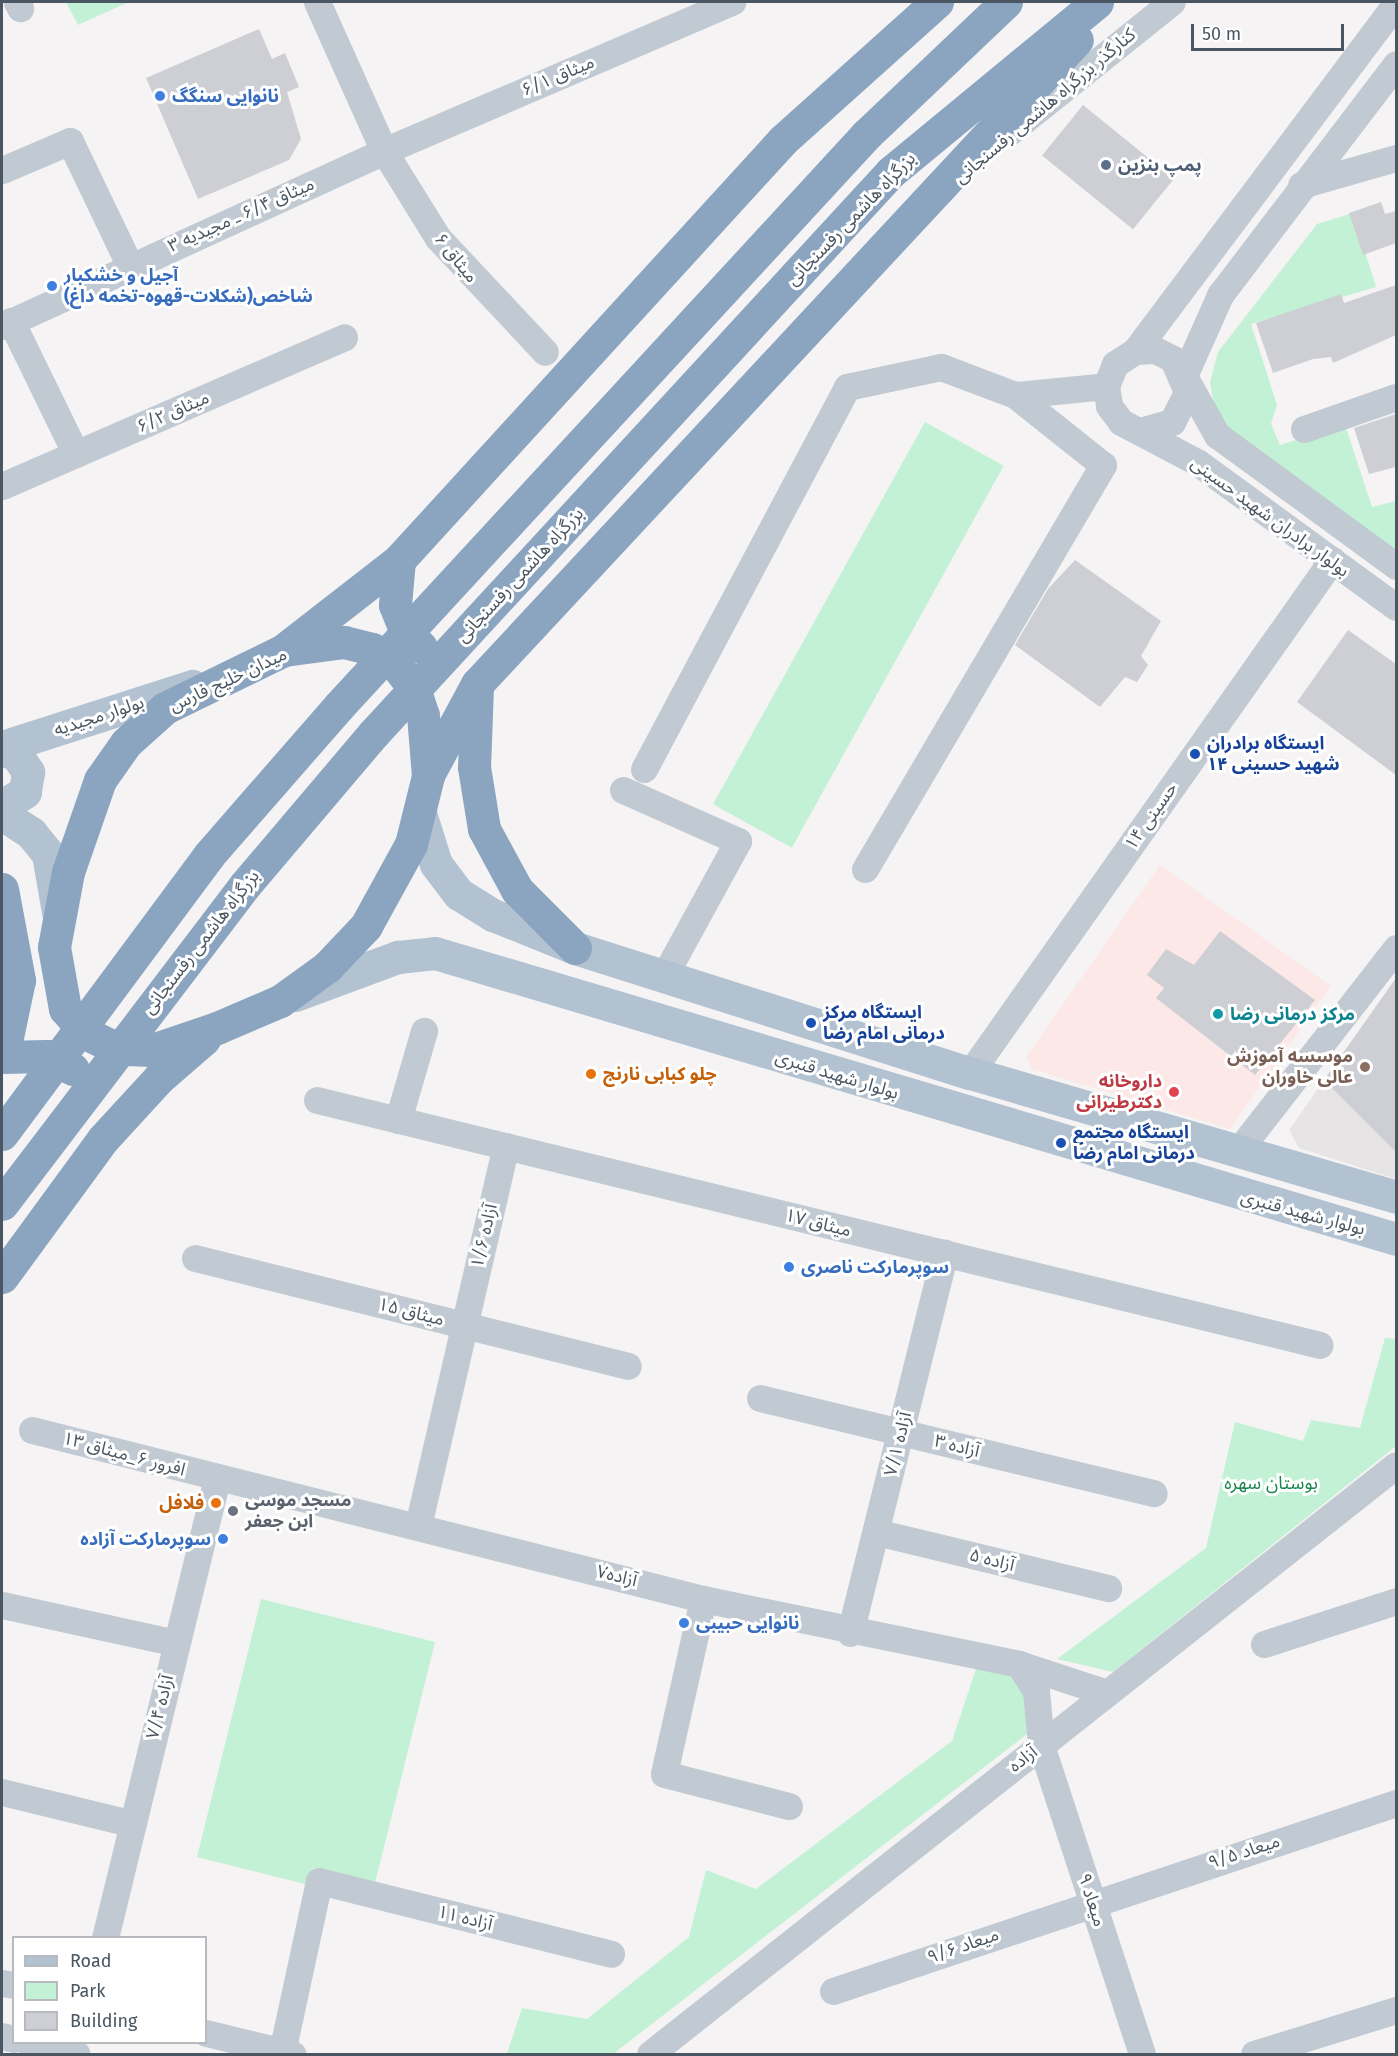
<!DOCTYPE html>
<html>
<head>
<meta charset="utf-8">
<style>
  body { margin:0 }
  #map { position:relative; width:1398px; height:2056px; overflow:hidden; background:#f5f3f3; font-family:"Fira Sans","Noto Sans Arabic",sans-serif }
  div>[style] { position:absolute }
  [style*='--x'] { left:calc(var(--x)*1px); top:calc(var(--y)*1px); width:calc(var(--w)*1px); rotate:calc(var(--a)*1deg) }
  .education>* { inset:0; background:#e6e4e5 }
  .medical>* { inset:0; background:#fce8e6 }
  .green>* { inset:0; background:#c3f1d5; transform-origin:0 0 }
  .building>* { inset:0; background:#cdcfd5; transform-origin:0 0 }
  .minor>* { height:27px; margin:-13.5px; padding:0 13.5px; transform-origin:13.5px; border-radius:13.5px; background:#c1cad2 }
  .major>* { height:33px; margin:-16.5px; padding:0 16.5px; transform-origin:16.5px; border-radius:16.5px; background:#b3c2d1 }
  .highway>* { height:33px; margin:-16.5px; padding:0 16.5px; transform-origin:16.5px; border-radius:16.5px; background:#8ba5c1 }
  .dots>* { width:16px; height:16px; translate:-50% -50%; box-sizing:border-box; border:3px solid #fff; border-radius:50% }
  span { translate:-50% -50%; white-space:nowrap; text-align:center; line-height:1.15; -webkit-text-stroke:6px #fff; paint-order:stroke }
  .street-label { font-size:18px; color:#4a5661 }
  .shop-label { font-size:18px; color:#366cbe; font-weight:700 }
  .left { translate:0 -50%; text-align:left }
  .right { translate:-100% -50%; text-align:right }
  .service-label { font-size:18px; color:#4e5e75; font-weight:700 }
  .transit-label { font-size:18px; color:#164399; font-weight:700 }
  .culture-label { font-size:18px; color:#0d838f; font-weight:700 }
  .education-label { font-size:18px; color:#785e54; font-weight:700 }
  .food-label { font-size:18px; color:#c56008; font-weight:700 }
  .health-label { font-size:18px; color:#be3a42; font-weight:700 }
  .park-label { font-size:18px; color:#17864f }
  .worship-label { font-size:18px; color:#5b616d; font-weight:700 }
  .frame { position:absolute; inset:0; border:3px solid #4a5661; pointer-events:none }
  .legend { position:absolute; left:12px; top:1936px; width:195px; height:108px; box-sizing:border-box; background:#fff; border:2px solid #b7bbc0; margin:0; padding:8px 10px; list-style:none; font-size:18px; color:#4a5661 }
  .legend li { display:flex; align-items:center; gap:12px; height:30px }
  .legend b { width:30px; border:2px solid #b7bbc0 }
  .scale { position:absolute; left:1191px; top:24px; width:153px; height:27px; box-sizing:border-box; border:3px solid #4a5661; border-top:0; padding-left:8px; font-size:18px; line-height:21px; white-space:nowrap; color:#4a5661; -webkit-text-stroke:4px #fff; paint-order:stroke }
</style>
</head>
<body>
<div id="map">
  <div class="education">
    <i style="clip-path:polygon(1396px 978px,1396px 1179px,1299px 1148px,1289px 1130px)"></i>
  </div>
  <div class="medical">
    <i style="clip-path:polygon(1160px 865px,1331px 986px,1230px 1129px,1032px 1069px,1027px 1056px)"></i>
  </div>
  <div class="green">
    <i style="clip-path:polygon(66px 2px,129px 2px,78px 25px)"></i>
    <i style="clip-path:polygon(1353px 213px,1376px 287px,1251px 324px,1277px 405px,1271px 424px,1280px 445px,1345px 425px,1372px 507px,1396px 501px,1396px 557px,1252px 457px,1215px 412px,1210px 382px,1218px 352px,1317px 224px)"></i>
    <i style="left:925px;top:422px;width:90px;height:437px;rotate:29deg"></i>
    <i style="clip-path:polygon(1385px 1338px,1396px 1339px,1396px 1446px,1113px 1672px,1057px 1659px,1206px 1548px,1235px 1422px,1303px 1441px,1311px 1420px,1360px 1428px)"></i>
    <i style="clip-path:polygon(261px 1599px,435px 1642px,375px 1883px,313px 1868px,309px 1885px,197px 1857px)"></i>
    <i style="clip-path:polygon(977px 1666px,1022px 1679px,1031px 1731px,613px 2054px,507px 2054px,522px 2008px,587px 2019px,689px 1937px,706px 1870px,756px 1889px,952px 1741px)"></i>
  </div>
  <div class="building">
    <i style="clip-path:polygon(259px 29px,272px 59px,285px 53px,299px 87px,287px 92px,301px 139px,289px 160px,198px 199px,146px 78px)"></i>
    <i style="left:1083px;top:105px;width:117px;height:65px;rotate:39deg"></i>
    <i style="clip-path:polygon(1381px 202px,1385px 214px,1396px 211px,1396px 243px,1363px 255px,1349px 213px)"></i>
    <i style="clip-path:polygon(1396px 285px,1396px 335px,1333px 363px,1331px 357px,1313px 359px,1273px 373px,1256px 323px,1341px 294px,1344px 303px)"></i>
    <i style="clip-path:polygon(1396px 414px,1396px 467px,1369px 474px,1354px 428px)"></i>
    <i style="clip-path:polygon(1075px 560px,1161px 621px,1141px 656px,1148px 665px,1137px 682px,1125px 677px,1100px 707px,1015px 645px,1048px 589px)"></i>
    <i style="clip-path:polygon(1348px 630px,1396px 664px,1396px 775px,1297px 702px)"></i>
    <i style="clip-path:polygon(1220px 931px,1315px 1000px,1255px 1075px,1156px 998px,1164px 988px,1147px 975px,1166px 949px,1194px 965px)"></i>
    <i style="clip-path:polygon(1396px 978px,1396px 1152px,1324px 1080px)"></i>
  </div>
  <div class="minor">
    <i style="--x:17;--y:2;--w:7;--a:63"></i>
    <i style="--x:317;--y:2;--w:163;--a:65.8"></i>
    <i style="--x:384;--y:151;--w:102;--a:58.2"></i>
    <i style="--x:438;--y:238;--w:156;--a:46.8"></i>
    <i style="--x:1007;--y:134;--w:211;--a:-38.7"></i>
    <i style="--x:2;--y:170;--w:74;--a:-23.1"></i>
    <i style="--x:70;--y:141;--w:139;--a:64.4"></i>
    <i style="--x:1301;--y:185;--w:99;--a:-15.9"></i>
    <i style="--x:11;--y:321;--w:148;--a:64"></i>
    <i style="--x:2;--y:326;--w:420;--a:-24.6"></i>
    <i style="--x:384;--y:151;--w:379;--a:-23.2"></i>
    <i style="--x:1135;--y:351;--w:435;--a:-53.1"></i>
    <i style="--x:1184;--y:376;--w:89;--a:-66"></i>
    <i style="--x:1220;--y:295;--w:290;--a:-52.7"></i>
    <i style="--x:1184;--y:376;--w:68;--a:60.8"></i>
    <i style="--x:1217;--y:435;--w:222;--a:36.2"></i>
    <i style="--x:1304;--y:429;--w:97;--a:-19.2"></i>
    <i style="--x:1140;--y:431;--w:33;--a:-16"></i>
    <i style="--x:1172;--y:422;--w:34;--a:-63"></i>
    <i style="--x:1187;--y:392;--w:36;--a:-113"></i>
    <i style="--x:1173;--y:359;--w:20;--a:-153"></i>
    <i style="--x:1155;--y:350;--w:20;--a:177"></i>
    <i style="--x:1135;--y:351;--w:24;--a:147"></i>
    <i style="--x:1115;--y:364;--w:24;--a:112"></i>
    <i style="--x:1106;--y:386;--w:20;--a:81"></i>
    <i style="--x:1109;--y:406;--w:20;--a:53"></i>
    <i style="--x:1121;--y:422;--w:86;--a:27.8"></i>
    <i style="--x:1197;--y:462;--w:246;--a:36.1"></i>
    <i style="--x:2;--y:486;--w:373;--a:-23.5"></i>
    <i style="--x:644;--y:769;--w:433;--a:-62"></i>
    <i style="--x:847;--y:387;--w:96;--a:-12"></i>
    <i style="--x:941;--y:367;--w:79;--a:20.7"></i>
    <i style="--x:1015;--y:395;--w:91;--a:-5.6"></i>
    <i style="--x:623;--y:790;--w:126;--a:23.9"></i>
    <i style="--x:738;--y:841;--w:154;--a:118.7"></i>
    <i style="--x:865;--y:869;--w:469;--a:-59.5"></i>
    <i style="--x:1103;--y:465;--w:112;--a:-141.5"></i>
    <i style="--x:970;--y:1073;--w:628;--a:-54.79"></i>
    <i style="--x:317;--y:1100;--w:1032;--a:13.73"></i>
    <i style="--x:398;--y:1120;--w:93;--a:-73.7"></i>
    <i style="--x:1238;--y:1151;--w:257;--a:-52.1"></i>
    <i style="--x:195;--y:1258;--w:446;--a:14"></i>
    <i style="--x:760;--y:1398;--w:405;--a:13.6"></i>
    <i style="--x:32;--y:1430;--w:692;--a:14.14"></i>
    <i style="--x:703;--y:1599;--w:323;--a:11.6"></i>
    <i style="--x:1019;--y:1664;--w:89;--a:18.2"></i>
    <i style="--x:418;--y:1526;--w:390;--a:-77"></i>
    <i style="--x:876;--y:1532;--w:239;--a:13.6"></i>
    <i style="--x:703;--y:1599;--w:179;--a:102.6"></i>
    <i style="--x:664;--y:1774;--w:129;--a:14.4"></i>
    <i style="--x:2;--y:1605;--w:178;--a:12.3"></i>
    <i style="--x:850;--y:1633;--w:392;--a:-76"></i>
    <i style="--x:1264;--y:1644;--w:139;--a:-18"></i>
    <i style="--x:1019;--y:1664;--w:32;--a:58"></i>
    <i style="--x:1036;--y:1691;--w:54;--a:84.7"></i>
    <i style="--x:1041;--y:1745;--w:325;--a:71.9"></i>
    <i style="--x:2;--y:1792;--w:132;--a:13.6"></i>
    <i style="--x:105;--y:1938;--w:473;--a:-76.3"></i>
    <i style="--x:2;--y:1983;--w:12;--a:9"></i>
    <i style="--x:833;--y:1991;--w:594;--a:-18.47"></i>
    <i style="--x:206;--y:2033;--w:89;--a:13.7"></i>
    <i style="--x:2;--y:2036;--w:12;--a:14"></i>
    <i style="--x:28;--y:2042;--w:50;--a:13.8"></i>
    <i style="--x:282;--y:2052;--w:175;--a:-77.8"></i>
    <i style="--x:319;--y:1881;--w:301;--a:14"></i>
    <i style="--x:650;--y:2054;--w:950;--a:-38.29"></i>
    <i style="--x:1254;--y:2054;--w:149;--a:-17.2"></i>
  </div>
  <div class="major">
    <i style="--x:2;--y:747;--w:200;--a:-17.8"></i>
    <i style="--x:2;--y:750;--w:15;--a:16"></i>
    <i style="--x:16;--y:754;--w:22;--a:56"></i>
    <i style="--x:28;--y:772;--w:20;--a:99"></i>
    <i style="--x:25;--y:792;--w:27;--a:149"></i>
    <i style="--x:420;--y:813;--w:53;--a:72.6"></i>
    <i style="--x:436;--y:864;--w:38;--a:53"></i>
    <i style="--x:459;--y:894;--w:40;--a:32"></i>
    <i style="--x:493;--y:915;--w:88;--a:21.9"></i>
    <i style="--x:575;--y:948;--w:414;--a:17.6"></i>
    <i style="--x:970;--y:1073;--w:444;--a:16.2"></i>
    <i style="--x:2;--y:814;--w:35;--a:33"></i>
    <i style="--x:31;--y:833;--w:27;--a:51"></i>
    <i style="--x:48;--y:854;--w:59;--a:80.2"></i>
    <i style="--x:295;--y:995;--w:110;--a:-20.3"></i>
    <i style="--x:398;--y:957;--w:37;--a:-6"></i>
    <i style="--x:435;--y:953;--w:1003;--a:16.57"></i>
  </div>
  <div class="highway">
    <i style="--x:399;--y:560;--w:45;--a:95.1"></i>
    <i style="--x:395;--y:605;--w:29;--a:68"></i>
    <i style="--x:406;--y:632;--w:21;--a:45"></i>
    <i style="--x:344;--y:642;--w:29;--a:14"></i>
    <i style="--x:372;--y:649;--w:29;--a:34"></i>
    <i style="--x:396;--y:665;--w:29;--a:52"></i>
    <i style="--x:414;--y:688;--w:28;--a:72"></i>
    <i style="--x:423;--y:715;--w:61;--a:85.3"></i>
    <i style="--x:428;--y:776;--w:70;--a:104"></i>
    <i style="--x:411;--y:844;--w:94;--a:118.8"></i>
    <i style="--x:366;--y:926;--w:57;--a:133.6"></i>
    <i style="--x:327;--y:967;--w:58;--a:144.1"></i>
    <i style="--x:280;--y:1001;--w:69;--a:156.8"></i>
    <i style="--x:217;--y:1028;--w:69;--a:161.3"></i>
    <i style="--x:152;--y:1050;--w:34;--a:-178"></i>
    <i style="--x:118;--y:1049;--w:34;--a:-154"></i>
    <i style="--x:87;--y:1034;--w:33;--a:-131"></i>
    <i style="--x:65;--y:1009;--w:63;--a:-100.1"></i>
    <i style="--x:54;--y:947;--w:76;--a:-79.4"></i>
    <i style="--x:68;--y:872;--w:97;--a:-70.8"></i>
    <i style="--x:100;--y:780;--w:45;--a:-54.9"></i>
    <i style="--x:126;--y:743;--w:52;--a:-41.9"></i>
    <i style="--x:165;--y:708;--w:132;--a:-26"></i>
    <i style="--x:284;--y:650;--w:61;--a:-7.6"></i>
    <i style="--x:286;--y:648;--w:143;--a:-37.9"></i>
    <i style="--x:399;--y:560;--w:569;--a:-47.56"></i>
    <i style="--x:783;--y:140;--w:207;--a:-41.9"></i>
    <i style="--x:477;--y:686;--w:81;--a:92.1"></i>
    <i style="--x:474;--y:767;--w:63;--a:80.8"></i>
    <i style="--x:484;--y:829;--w:69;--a:61.6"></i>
    <i style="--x:517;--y:890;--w:82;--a:45"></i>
    <i style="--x:428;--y:775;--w:103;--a:-61.7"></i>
    <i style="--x:477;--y:684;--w:880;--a:-47.03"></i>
    <i style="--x:2;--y:889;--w:93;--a:79.4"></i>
    <i style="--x:19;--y:980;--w:58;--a:101.9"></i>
    <i style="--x:2;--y:1057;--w:45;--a:-1.3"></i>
    <i style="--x:47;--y:1056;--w:29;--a:27"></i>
    <i style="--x:2;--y:1134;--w:347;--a:-53.4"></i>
    <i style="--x:209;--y:855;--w:198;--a:-48.9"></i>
    <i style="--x:339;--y:706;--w:777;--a:-47.29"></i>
    <i style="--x:866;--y:135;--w:193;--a:-43.5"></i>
    <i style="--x:2;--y:1204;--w:401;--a:-52.7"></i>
    <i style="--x:245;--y:885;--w:199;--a:-49.7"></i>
    <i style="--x:374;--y:733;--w:763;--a:-47.34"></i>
    <i style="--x:891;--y:172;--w:267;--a:-39.5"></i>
    <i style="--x:2;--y:1277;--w:171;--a:-53.8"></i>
    <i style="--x:103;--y:1139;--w:83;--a:-47.4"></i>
    <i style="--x:159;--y:1078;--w:60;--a:-40.9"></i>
  </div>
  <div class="dots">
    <i style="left:160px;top:96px;background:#3f7fe0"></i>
    <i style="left:1106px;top:165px;background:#5c6f8a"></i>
    <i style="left:52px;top:286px;background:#3f7fe0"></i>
    <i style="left:1195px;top:754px;background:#1a4fb4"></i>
    <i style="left:1218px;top:1014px;background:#0f9aa8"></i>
    <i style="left:811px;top:1023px;background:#1a4fb4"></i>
    <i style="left:1365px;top:1067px;background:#8d6e63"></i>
    <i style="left:591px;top:1074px;background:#e8710a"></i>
    <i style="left:1174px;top:1092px;background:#e0444e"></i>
    <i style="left:1061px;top:1143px;background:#1a4fb4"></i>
    <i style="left:789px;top:1267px;background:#3f7fe0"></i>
    <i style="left:216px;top:1503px;background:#e8710a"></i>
    <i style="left:233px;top:1511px;background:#6b7280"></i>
    <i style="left:223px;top:1539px;background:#3f7fe0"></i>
    <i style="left:684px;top:1623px;background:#3f7fe0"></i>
  </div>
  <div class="street-label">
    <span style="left:558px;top:76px;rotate:-23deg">میثاق ۶/۱</span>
    <span style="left:1045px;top:106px;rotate:-40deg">کنارگذر بزرگراه هاشمی رفسنجانی</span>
    <span style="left:241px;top:215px;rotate:-24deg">میثاق ۶/۴ ـ مجیدیه ۳</span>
    <span style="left:851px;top:219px;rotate:-46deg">بزرگراه هاشمی رفسنجانی</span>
    <span style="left:456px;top:258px;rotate:51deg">میثاق ۶</span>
    <span style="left:173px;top:412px;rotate:-24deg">میثاق ۶/۲</span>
    <span style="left:1270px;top:517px;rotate:36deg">بولوار برادران شهید حسینی</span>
    <span style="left:520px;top:575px;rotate:-47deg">بزرگراه هاشمی رفسنجانی</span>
    <span style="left:228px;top:680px;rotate:-25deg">میدان خلیج فارس</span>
    <span style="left:99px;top:716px;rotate:-18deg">بولوار مجیدیه</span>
    <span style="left:1151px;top:816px;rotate:-55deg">حسینی ۱۴</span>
    <span style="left:201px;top:942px;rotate:-52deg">بزرگراه هاشمی رفسنجانی</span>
    <span style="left:837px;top:1075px;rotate:17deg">بولوار شهید قنبری</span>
    <span style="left:1303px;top:1213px;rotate:15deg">بولوار شهید قنبری</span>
    <span style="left:818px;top:1223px;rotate:14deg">میثاق ۱۷</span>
    <span style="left:484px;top:1236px;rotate:-77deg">آزاده ۱/۶</span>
    <span style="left:411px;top:1312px;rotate:14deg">میثاق ۱۵</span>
    <span style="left:898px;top:1444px;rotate:-76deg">آزاده ۷/۱</span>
    <span style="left:957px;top:1446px;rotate:14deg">آزاده ۳</span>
    <span style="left:124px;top:1454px;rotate:15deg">افرور ۶_میثاق ۱۳</span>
    <span style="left:992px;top:1560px;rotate:14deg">آزاده ۵</span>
    <span style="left:617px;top:1576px;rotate:14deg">آزاده۷</span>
    <span style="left:160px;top:1707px;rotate:-76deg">آزاده ۷/۴</span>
    <span style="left:1023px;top:1759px;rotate:-38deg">آزاده</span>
    <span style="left:1244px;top:1852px;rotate:-18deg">میعاد ۹/۵</span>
    <span style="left:1092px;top:1900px;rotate:72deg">میعاد ۹</span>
    <span style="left:465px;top:1918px;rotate:14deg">آزاده ۱۱</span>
    <span style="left:963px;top:1946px;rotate:-19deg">میعاد ۹/۶</span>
  </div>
  <div class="shop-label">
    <span class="left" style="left:172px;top:96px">نانوایی سنگگ</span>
    <span class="left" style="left:64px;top:286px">آجیل و خشکبار<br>شاخص(شکلات-قهوه-تخمه داغ)</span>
    <span class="left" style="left:801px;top:1267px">سوپرمارکت ناصری</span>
    <span class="right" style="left:211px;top:1539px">سوپرمارکت آزاده</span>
    <span class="left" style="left:696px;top:1623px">نانوایی حبیبی</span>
  </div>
  <div class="service-label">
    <span class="left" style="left:1118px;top:165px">پمپ بنزین</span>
  </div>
  <div class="transit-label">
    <span class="left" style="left:1207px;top:754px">ایستگاه برادران<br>شهید حسینی ۱۴</span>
    <span class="left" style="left:823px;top:1023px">ایستگاه مرکز<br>درمانی امام رضا</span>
    <span class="left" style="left:1073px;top:1143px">ایستگاه مجتمع<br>درمانی امام رضا</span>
  </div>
  <div class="culture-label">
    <span class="left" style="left:1230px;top:1014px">مرکز درمانی رضا</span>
  </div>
  <div class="education-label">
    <span class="right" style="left:1353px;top:1067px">موسسه آموزش<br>عالی خاوران</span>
  </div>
  <div class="food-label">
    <span class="left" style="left:603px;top:1074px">چلو کبابی نارنج</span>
    <span class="right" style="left:204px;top:1503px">فلافل</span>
  </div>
  <div class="health-label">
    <span class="right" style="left:1162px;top:1092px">داروخانه<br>دکترطیرانی</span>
  </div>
  <div class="park-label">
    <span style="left:1271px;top:1483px">بوستان سهره</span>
  </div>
  <div class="worship-label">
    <span class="left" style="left:245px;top:1511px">مسجد موسی<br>ابن جعفر</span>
  </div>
  <div class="frame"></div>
  <ul class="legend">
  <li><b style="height:8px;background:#b3c2d1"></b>Road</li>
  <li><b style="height:16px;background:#c3f1d5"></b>Park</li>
  <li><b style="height:16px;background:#cdcfd5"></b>Building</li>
  </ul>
  <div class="scale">50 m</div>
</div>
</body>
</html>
